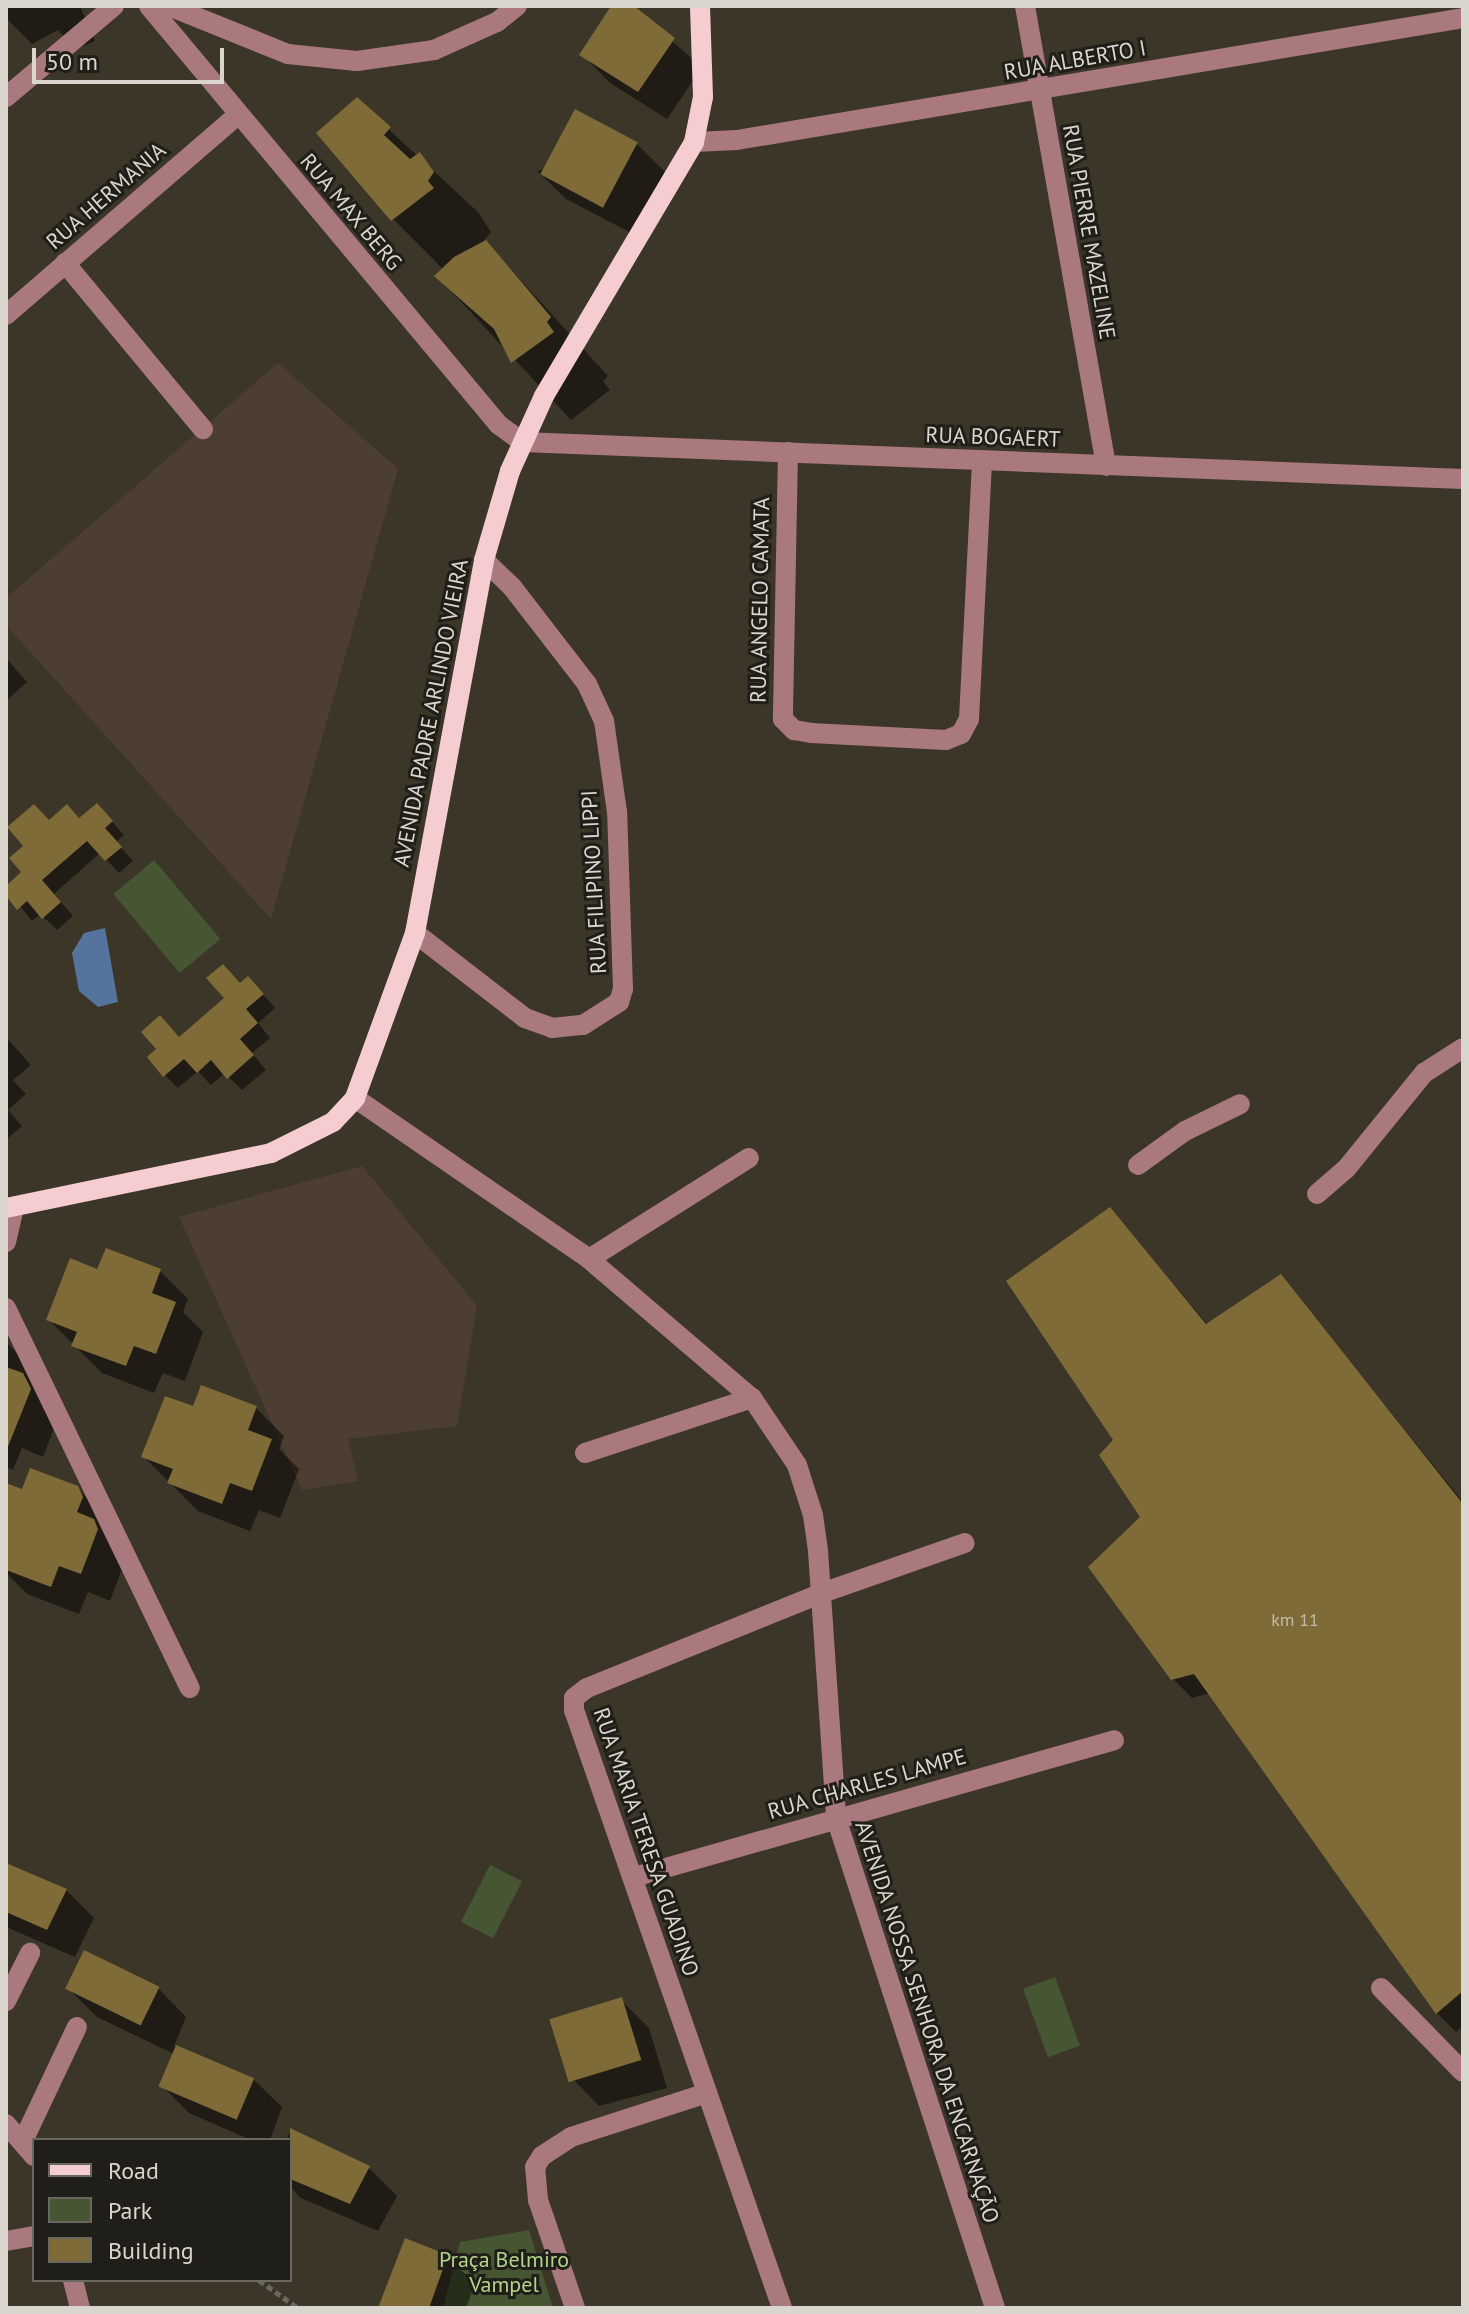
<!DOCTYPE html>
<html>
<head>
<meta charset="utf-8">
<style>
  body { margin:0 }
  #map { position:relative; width:1469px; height:2314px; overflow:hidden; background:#3c3629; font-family:"PT Sans",sans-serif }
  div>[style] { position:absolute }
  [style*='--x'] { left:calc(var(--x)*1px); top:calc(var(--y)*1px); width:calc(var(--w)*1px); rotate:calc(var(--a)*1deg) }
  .industrial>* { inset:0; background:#4c3f31 }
  .green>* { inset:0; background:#465633; transform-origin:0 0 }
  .water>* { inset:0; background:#54749d }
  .shadow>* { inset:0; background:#0007 }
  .building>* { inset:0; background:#7e6b37; transform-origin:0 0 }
  .path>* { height:5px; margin-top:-2.5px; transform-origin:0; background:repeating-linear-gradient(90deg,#6e695e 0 6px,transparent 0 10px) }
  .minor>* { height:20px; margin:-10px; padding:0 10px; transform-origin:10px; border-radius:10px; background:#a9797d }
  .major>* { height:20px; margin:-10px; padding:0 10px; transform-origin:10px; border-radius:10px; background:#f5cdd0 }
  span { translate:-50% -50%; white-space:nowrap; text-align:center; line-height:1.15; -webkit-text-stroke:6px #201e18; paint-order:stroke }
  .number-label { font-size:18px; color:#c3bba8 }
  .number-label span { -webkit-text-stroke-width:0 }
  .street-label { font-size:22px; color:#dad6ce }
  .park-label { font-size:22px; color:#b3d48b }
  .frame { position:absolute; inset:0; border:8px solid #dad6ce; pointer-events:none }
  .legend { position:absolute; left:32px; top:2138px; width:260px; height:144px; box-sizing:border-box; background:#201e18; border:2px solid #6a6861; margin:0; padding:10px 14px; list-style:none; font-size:24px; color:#dad6ce }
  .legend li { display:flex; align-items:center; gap:16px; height:40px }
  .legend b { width:40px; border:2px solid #6a6861 }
  .scale { position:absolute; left:32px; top:48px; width:192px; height:36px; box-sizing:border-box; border:4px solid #dad6ce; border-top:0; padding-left:10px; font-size:24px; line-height:28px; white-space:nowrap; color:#dad6ce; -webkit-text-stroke:6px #201e18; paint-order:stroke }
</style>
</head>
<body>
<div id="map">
  <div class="industrial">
    <i style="clip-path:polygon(278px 363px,398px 469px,271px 919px,6px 625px,6px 598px)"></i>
    <i style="clip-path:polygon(362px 1166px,477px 1306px,457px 1426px,348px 1439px,358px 1481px,302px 1490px,179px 1217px)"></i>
  </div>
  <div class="green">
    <i style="left:154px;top:860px;width:103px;height:53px;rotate:50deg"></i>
    <i style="left:490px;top:1865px;width:36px;height:64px;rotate:27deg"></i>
    <i style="left:1055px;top:1977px;width:73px;height:34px;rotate:70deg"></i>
    <i style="clip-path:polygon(529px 2230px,553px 2308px,443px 2308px,460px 2242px)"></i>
  </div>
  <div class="water">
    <i style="clip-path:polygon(105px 928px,118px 1002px,98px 1007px,79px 991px,72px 953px,84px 933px)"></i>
  </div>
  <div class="shadow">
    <i style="clip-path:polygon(6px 6px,80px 6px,95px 41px,76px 49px,58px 30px,32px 44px,6px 18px)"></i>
    <i style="clip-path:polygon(614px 6px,631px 6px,702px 67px,667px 119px,610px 83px,582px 54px)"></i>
    <i style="clip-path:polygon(357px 100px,478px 212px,491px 232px,484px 240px,608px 376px,603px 381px,610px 390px,571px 420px,437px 276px,444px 270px,393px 219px)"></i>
    <i style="clip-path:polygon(637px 144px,665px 172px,631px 233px,566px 199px,537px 171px)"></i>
    <i style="clip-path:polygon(6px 658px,27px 682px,6px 701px)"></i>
    <i style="clip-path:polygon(110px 819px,124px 835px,116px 842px,133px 861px,119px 873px,100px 853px,54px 894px,73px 916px,57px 930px,40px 914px,32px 921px,6px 888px,24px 873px,49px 822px)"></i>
    <i style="clip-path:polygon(240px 985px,261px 992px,275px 1008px,258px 1023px,270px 1038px,252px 1053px,266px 1070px,242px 1090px,225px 1073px,211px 1085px,198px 1071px,178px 1088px,165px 1075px,180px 1039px)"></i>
    <i style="clip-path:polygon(6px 1037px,31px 1065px,13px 1080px,26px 1094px,8px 1110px,22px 1126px,6px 1140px)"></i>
    <i style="clip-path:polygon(1110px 1209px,1208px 1325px,1281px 1276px,1463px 1502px,1463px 2026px,1456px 2032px,1437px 2013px,1210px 1693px,1192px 1698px,1173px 1679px,1143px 1517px,1116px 1441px)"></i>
    <i style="clip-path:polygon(160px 1271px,188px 1299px,183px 1312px,203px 1332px,185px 1381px,163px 1373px,154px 1393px,102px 1373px,48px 1319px)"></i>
    <i style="clip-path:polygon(6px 1342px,35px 1371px,58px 1418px,43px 1457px,22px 1448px,13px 1470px,6px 1467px)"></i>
    <i style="clip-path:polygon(256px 1408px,284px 1436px,279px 1449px,299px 1469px,280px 1518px,259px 1510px,250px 1531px,198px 1511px,144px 1457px,194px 1409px)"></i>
    <i style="clip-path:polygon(6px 1485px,23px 1492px,77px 1488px,105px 1516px,126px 1558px,110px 1601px,88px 1592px,79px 1614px,27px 1594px,6px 1573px)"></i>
    <i style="clip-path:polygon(6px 1865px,66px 1890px,94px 1918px,75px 1957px,6px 1927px)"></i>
    <i style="clip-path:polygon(158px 1988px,186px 2017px,174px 2046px,253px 2079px,282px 2107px,270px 2140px,251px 2140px,189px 2113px,161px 2085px,174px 2054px,97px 2017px,69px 1989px)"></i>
    <i style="clip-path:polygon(621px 2000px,649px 2028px,667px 2088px,599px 2106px,571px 2077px)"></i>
    <i style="clip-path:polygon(291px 2130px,369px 2168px,397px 2196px,378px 2231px,301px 2198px,290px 2187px,286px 2140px)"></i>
    <i style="clip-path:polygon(447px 2256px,475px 2284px,466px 2308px,380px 2308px)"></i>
  </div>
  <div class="building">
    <i style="clip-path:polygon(611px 6px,634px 6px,675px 38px,638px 92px,579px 55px)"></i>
    <i style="clip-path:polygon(357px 97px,391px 127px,384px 135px,410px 159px,420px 152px,434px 172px,428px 181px,434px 188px,391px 221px,316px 133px)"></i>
    <i style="left:575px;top:109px;width:71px;height:74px;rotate:28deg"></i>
    <i style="clip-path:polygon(486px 240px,551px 317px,547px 322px,554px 332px,511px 363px,494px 329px,434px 276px,454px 257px)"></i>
    <i style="clip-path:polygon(97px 803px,113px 821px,105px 828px,122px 847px,105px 861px,87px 841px,42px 880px,61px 902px,42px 919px,27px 901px,17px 910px,6px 896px,6px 886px,21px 872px,9px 858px,23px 846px,7px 827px,34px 804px,49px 820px,67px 804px,79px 818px)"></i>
    <i style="clip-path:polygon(223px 964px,240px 983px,248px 976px,264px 994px,246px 1009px,258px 1023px,240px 1039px,254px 1055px,227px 1079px,211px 1060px,197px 1073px,184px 1059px,163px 1077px,147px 1057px,156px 1049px,141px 1032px,160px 1015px,179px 1037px,224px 998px,206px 978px)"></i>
    <i style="clip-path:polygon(1110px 1207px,1206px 1324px,1281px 1274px,1463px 1504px,1463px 1991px,1436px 2014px,1194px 1674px,1171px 1680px,1088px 1567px,1140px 1517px,1099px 1455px,1113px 1440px,1006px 1281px)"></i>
    <i style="clip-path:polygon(106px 1248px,161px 1269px,152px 1293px,176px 1302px,156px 1354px,134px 1346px,126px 1366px,71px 1346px,77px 1332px,46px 1320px,70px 1258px,97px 1269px)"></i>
    <i style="clip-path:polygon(6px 1367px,23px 1373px,31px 1389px,7px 1449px)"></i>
    <i style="clip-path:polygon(201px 1385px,257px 1406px,248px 1430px,272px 1439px,252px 1491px,230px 1483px,222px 1504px,167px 1483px,173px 1469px,141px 1457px,165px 1396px,193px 1406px)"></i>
    <i style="clip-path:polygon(30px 1468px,78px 1486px,83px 1497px,77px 1512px,94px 1519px,98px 1529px,81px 1574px,59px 1566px,51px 1587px,6px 1570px,6px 1483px,22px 1489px)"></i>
    <i style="clip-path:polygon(6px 1863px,67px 1889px,47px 1930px,6px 1912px)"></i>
    <i style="left:84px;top:1950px;width:84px;height:43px;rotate:26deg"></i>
    <i style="left:622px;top:1997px;width:66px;height:76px;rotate:73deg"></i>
    <i style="left:176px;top:2045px;width:85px;height:45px;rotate:23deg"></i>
    <i style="clip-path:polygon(290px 2128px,370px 2166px,350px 2204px,290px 2179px)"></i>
    <i style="clip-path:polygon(405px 2238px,448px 2255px,429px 2308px,378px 2308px)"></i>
  </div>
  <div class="path">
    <i style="--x:259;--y:2280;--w:48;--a:35.7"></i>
  </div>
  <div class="minor">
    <i style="--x:149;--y:6;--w:546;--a:50.13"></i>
    <i style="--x:499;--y:425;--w:29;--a:36"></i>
    <i style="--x:522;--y:442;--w:942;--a:2.25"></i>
    <i style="--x:169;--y:6;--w:128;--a:22"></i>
    <i style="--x:288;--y:54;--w:69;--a:5.8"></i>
    <i style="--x:357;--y:61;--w:78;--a:-8.1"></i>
    <i style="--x:434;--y:50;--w:69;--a:-24"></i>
    <i style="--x:497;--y:22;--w:26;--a:-39"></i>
    <i style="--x:1025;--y:6;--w:467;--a:80"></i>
    <i style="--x:6;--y:97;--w:141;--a:-40.1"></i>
    <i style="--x:694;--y:142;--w:43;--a:-2.7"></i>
    <i style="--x:737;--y:140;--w:736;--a:-9.54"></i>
    <i style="--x:65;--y:263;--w:216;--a:50.3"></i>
    <i style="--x:6;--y:315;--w:306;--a:-40.8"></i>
    <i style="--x:788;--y:452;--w:267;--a:91.1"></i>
    <i style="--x:783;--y:719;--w:16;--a:45"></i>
    <i style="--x:794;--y:730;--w:17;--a:10"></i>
    <i style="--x:811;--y:733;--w:135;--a:3"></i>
    <i style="--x:946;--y:740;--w:16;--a:-22"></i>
    <i style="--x:961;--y:734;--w:17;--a:-62"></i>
    <i style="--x:969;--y:719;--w:258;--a:-87.1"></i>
    <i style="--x:415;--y:933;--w:139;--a:37.7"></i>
    <i style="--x:525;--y:1018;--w:29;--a:20"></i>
    <i style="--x:552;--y:1028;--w:31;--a:-6"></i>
    <i style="--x:583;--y:1025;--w:43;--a:-32.6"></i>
    <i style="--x:619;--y:1002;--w:14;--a:-73"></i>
    <i style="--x:623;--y:989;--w:177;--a:-91.9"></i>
    <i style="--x:617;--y:812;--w:92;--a:-98.1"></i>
    <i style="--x:604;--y:721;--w:41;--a:-114.7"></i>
    <i style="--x:587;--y:684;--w:123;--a:-127.7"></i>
    <i style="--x:512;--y:587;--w:39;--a:-136"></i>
    <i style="--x:355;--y:1098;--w:284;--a:34.5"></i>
    <i style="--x:589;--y:1259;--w:214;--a:40.5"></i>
    <i style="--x:752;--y:1398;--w:81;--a:56.1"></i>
    <i style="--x:797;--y:1465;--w:52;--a:72.3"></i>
    <i style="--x:813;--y:1515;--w:36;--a:82"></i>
    <i style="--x:818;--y:1551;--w:268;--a:86.1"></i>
    <i style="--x:836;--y:1818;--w:515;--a:72.02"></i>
    <i style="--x:1138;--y:1165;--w:58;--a:-35.9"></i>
    <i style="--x:1185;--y:1131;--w:61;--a:-26.1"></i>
    <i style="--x:1317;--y:1194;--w:38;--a:-41"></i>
    <i style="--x:1346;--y:1169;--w:124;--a:-50.9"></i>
    <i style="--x:1424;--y:1073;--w:46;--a:-32.7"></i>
    <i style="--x:6;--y:1242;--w:36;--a:-77"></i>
    <i style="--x:589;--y:1259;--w:189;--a:-32.3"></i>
    <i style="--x:6;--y:1308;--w:422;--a:64.2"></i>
    <i style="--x:585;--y:1453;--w:176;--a:-18.2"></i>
    <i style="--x:634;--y:1877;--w:499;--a:-15.9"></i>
    <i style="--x:1381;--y:1988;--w:117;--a:45.7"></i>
    <i style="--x:6;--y:2001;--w:54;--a:-63.4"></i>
    <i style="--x:6;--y:2124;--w:43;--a:48.8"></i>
    <i style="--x:23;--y:2141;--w:126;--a:-64.7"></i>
    <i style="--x:6;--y:2241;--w:28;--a:-10"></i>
    <i style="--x:73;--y:2280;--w:29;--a:76"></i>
    <i style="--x:575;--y:2308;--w:114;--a:-108.9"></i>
    <i style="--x:538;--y:2200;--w:33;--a:-95"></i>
    <i style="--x:535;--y:2167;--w:13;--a:-58"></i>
    <i style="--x:542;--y:2156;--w:35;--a:-33"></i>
    <i style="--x:571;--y:2137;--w:143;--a:-17.9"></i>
    <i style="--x:782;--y:2308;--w:633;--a:-109.18"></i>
    <i style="--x:574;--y:1710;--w:12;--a:-90"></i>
    <i style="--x:574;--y:1698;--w:16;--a:-38"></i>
    <i style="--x:587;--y:1688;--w:253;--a:-22"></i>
    <i style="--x:822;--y:1593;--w:151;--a:-19.3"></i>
  </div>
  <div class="major">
    <i style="--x:6;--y:1208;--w:271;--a:-11.7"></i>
    <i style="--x:271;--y:1153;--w:69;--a:-26.6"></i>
    <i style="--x:333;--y:1122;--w:33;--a:-47"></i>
    <i style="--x:355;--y:1098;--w:176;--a:-70"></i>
    <i style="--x:415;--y:933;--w:379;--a:-79.5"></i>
    <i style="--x:484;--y:560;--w:93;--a:-73.7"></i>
    <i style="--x:510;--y:471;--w:82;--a:-65.6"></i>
    <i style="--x:544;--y:396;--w:295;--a:-59.4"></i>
    <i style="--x:694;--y:142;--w:46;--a:-78.7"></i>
    <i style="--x:703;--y:97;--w:91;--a:-91.9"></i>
  </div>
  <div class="number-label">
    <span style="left:1295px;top:1620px">km 11</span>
  </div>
  <div class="street-label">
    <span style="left:1075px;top:60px;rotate:-10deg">RUA ALBERTO I</span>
    <span style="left:106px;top:196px;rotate:-41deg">RUA HERMANIA</span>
    <span style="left:351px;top:212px;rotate:50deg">RUA MAX BERG</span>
    <span style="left:1089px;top:232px;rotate:80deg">RUA PIERRE MAZELINE</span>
    <span style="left:993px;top:437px;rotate:2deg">RUA BOGAERT</span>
    <span style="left:760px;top:600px;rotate:-89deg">RUA ANGELO CAMATA</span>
    <span style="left:431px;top:713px;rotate:-79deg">AVENIDA PADRE ARLINDO VIEIRA</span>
    <span style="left:594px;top:882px;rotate:-93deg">RUA FILIPINO LIPPI</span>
    <span style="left:867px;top:1784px;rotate:-16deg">RUA CHARLES LAMPE</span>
    <span style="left:646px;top:1842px;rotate:71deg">RUA MARIA TERESA GUADINO</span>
    <span style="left:927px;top:2022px;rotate:72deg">AVENIDA NOSSA SENHORA DA ENCARNAÇÃO</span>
  </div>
  <div class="park-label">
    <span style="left:504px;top:2272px">Praça Belmiro<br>Vampel</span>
  </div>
  <div class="frame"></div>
  <ul class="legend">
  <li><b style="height:10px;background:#f5cdd0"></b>Road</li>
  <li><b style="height:22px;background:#465633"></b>Park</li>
  <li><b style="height:22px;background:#7e6b37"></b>Building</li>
  </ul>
  <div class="scale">50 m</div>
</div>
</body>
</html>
